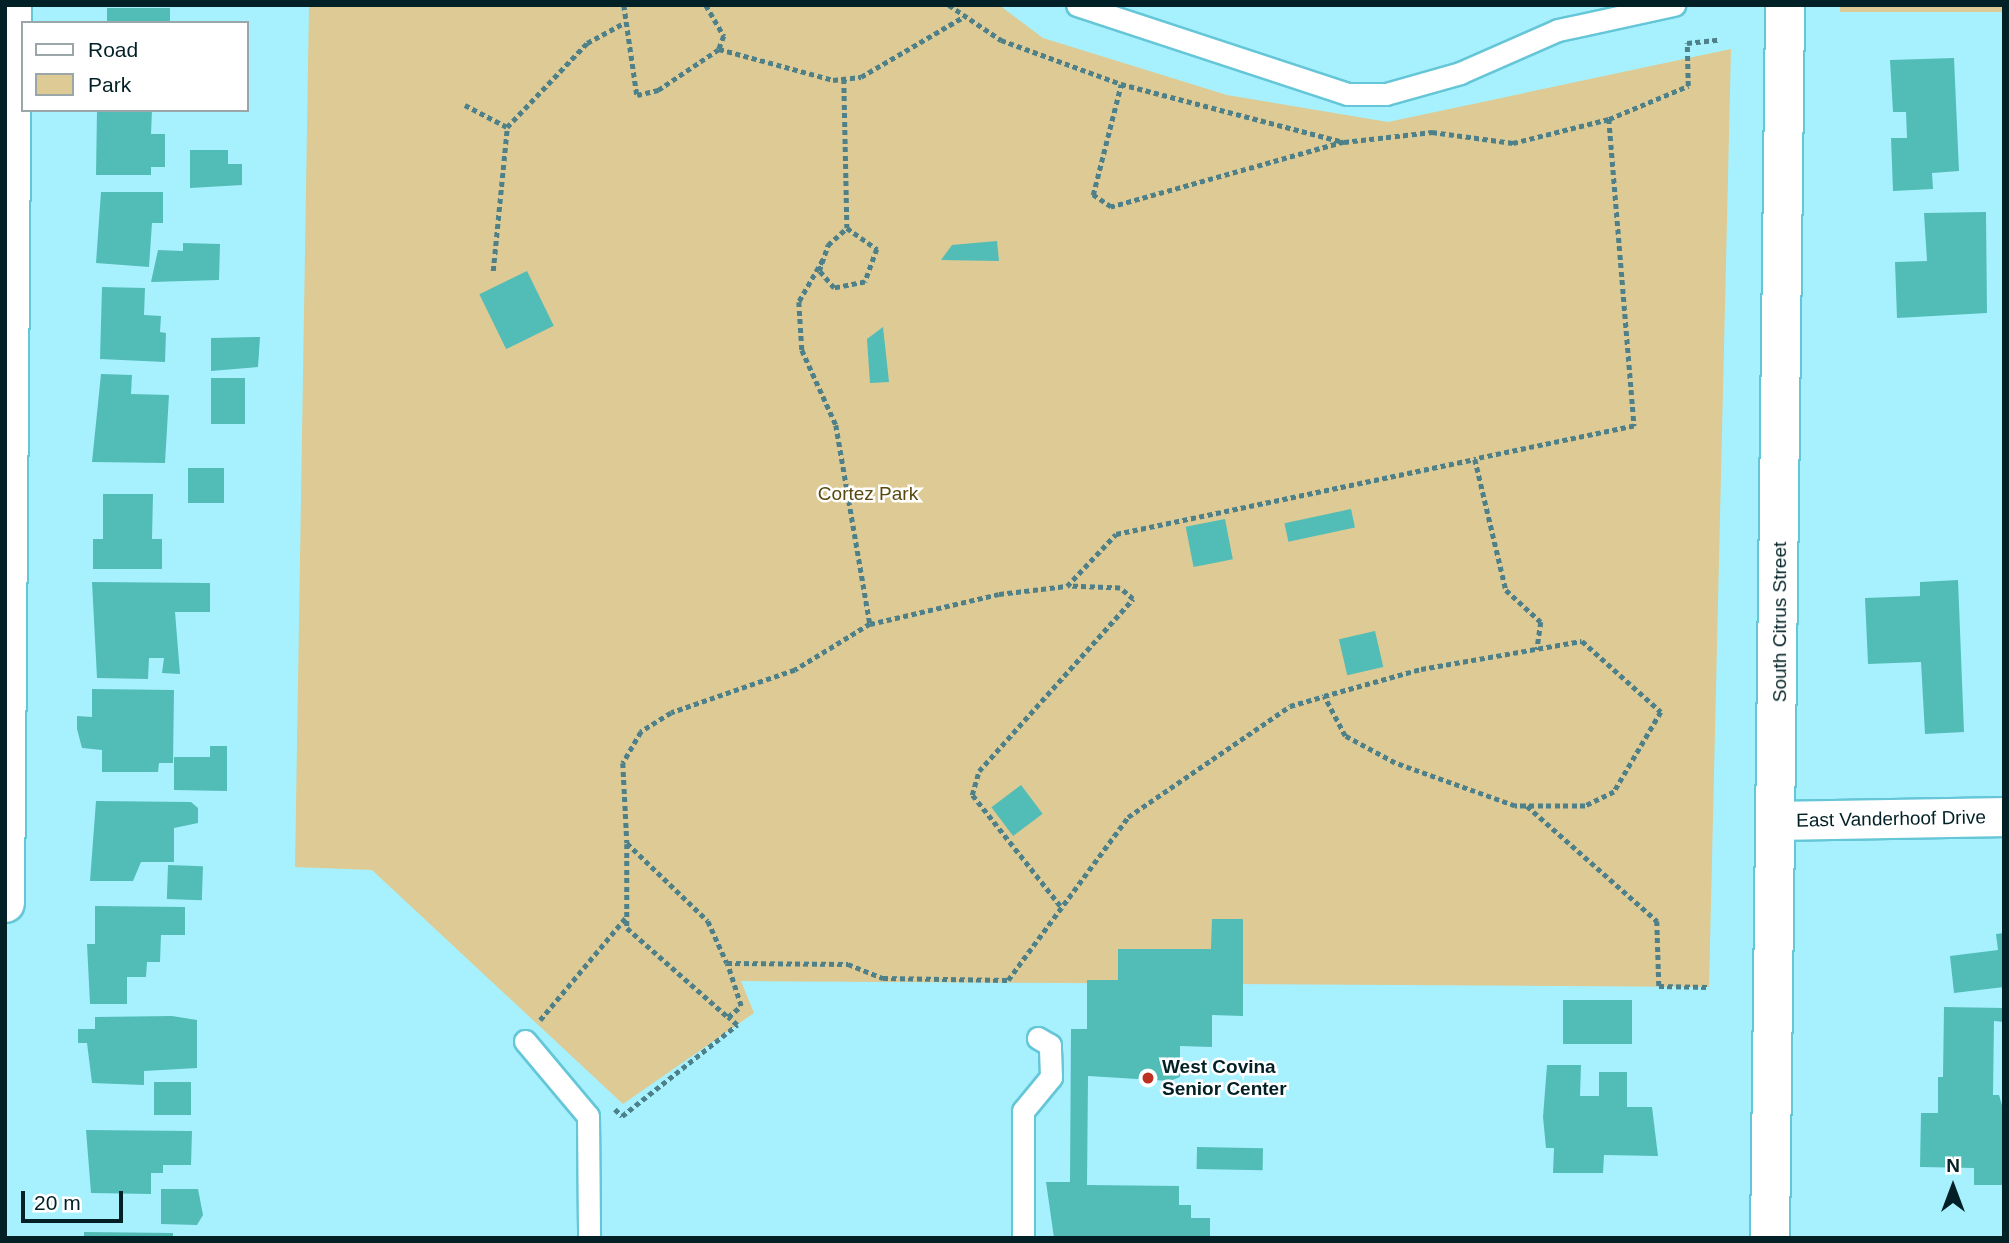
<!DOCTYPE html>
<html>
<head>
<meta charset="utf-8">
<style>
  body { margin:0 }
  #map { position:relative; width:2009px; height:1243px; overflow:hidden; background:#a7f1ff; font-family:Helvetica,sans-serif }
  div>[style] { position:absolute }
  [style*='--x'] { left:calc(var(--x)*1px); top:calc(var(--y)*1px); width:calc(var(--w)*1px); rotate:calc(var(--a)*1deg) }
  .green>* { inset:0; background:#ddca94; transform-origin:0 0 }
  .building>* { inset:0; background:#52bcb7; transform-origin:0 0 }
  .path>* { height:4.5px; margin-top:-2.25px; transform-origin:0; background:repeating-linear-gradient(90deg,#4d8089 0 5px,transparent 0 8.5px) }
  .roads { filter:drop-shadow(2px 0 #65c6d7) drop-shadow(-2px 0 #65c6d7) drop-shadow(0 2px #65c6d7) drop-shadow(0 -2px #65c6d7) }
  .service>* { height:21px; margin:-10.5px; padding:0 10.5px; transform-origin:10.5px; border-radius:10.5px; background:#fff }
  .minor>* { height:38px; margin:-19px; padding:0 19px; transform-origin:19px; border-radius:19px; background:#fff }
  .secondary>* { height:38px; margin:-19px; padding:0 19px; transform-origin:19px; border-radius:19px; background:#fff }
  .dots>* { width:19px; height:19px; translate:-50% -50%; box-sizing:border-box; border:4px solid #fff; border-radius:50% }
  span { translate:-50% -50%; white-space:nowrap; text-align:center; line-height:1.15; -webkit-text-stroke:5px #fff; paint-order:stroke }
  .park-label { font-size:19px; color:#5a480e }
  .street-label { font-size:19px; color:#022126 }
  .poi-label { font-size:19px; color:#022126; font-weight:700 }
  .left { translate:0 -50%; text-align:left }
  .frame { position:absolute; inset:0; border:7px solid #022126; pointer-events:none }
  .legend { position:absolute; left:21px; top:21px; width:228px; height:91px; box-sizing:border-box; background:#fff; border:2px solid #9aa6a8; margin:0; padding:9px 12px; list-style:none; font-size:21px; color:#022126 }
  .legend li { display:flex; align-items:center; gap:14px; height:35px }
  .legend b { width:35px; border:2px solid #9aa6a8 }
  .north { position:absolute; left:1918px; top:1152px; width:70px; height:70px; -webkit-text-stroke:5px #fff; paint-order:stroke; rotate:0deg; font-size:19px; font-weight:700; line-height:28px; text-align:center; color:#022126 }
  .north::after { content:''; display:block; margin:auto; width:24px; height:32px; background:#022126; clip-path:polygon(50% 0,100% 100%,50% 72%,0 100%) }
  .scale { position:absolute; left:21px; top:1191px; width:102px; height:32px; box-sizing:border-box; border:4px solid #022126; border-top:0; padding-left:9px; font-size:21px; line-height:24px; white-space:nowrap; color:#022126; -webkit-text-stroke:5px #fff; paint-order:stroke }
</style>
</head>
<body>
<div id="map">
  <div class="green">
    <i style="clip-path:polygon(309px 5px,999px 5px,1043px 38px,1227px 95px,1388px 122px,1731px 49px,1709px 987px,741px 981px,754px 1013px,623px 1104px,372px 870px,295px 867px)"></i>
    <i style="left:1840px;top:5px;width:164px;height:7px"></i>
  </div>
  <div class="building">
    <i style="left:170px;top:8px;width:15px;height:63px;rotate:90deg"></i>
    <i style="clip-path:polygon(1954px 58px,1959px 171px,1932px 173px,1933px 189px,1893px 191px,1891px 138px,1907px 138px,1906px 112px,1893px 112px,1890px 60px)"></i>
    <i style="clip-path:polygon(97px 110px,152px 110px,151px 134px,165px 134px,165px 167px,151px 167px,151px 175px,96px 175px)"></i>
    <i style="clip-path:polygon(190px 150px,228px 150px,228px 164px,242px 164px,242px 185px,190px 188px)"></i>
    <i style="clip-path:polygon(101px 192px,163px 192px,163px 223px,152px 223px,149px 267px,96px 263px)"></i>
    <i style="clip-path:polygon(1986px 212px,1987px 313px,1897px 318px,1895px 262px,1927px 261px,1924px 213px)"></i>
    <i style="clip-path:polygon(997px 241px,999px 261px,941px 260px,952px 245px)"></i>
    <i style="clip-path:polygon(183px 243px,220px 244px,219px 280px,151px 282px,158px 250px,183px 251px)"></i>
    <i style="left:527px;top:271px;width:61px;height:53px;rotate:64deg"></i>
    <i style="clip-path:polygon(102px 287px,145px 288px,144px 315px,161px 316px,160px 332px,166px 333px,165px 362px,100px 359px)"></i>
    <i style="clip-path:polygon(883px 327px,889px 382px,870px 383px,867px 339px)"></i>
    <i style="clip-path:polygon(260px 337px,258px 367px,211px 371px,211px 338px)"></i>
    <i style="clip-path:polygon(101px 374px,132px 375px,131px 394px,169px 395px,165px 463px,92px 462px)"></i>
    <i style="left:211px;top:378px;width:34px;height:46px"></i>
    <i style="left:188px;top:468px;width:36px;height:35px"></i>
    <i style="clip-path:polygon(103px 494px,153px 494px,152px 539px,162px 539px,162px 569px,93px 569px,93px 539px,103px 539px)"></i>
    <i style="left:1351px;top:509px;width:19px;height:68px;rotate:78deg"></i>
    <i style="left:1225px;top:519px;width:41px;height:40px;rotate:79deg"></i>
    <i style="clip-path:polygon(1958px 580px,1964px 732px,1925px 734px,1921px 662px,1868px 664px,1865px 598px,1920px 596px,1920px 582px)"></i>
    <i style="clip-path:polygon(92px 582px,210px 583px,210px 612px,175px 612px,180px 674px,162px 673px,164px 658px,149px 658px,148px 679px,97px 678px)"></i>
    <i style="left:1375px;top:631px;width:37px;height:37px;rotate:77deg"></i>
    <i style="clip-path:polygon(92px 689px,174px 690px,173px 763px,159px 763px,158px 772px,102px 772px,102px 750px,82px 748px,77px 729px,77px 716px,92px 717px)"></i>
    <i style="clip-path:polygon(210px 746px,227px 746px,227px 791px,174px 790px,174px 757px,210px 757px)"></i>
    <i style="left:1021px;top:785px;width:36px;height:37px;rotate:53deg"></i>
    <i style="clip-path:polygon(96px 801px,191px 802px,198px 808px,198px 823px,174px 828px,174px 862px,141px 862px,133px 881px,90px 881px)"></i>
    <i style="left:168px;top:865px;width:35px;height:34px;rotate:2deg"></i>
    <i style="clip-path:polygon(95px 906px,185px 907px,185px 935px,161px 935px,160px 962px,147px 962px,146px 977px,127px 977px,127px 1004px,90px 1004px,87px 944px,95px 944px)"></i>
    <i style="clip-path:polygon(1212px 919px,1243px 919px,1243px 1016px,1212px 1015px,1212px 1047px,1180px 1046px,1180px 1077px,1170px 1081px,1088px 1076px,1087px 1185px,1179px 1186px,1179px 1205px,1191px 1205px,1191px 1218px,1210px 1218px,1210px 1238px,1054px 1238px,1046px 1182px,1070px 1182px,1071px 1029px,1087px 1029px,1087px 980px,1118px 980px,1118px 949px,1211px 949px)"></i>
    <i style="clip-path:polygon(2004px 933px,2004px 987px,1954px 993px,1950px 956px,1998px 950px,1996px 934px)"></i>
    <i style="left:1563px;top:1000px;width:69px;height:44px"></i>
    <i style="clip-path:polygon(1944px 1007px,2004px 1008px,2004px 1022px,1994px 1021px,1993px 1095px,1999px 1095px,2004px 1112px,2004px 1185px,1974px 1185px,1974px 1168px,1920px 1167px,1921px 1113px,1938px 1113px,1938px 1077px,1943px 1077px)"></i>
    <i style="clip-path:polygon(172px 1016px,197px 1020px,197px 1068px,144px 1071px,144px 1085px,92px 1083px,87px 1043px,78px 1043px,78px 1029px,95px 1029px,95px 1017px)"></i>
    <i style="clip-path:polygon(1547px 1065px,1581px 1065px,1580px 1096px,1599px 1096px,1599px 1072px,1627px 1072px,1627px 1107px,1652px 1107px,1658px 1156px,1604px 1155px,1603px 1173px,1553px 1173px,1554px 1148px,1546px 1148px,1543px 1117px)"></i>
    <i style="left:154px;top:1082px;width:37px;height:33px"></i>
    <i style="clip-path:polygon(86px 1130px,192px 1131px,191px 1165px,163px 1165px,163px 1173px,151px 1173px,151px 1194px,91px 1193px)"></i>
    <i style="left:1197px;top:1147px;width:66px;height:22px;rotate:1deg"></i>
    <i style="clip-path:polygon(161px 1189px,198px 1189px,203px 1215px,197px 1225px,161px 1224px)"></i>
    <i style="clip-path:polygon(84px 1232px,173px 1233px,173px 1238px,84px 1238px)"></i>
  </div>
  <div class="path">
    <i style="--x:624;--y:5;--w:91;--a:81.8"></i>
    <i style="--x:637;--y:95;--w:22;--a:-13"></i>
    <i style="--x:658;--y:90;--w:73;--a:-33.9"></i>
    <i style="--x:706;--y:5;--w:36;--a:60"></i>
    <i style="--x:724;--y:36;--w:14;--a:111"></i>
    <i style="--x:719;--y:49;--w:118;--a:15.2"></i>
    <i style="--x:833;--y:80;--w:28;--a:-6"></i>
    <i style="--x:861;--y:77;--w:121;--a:-30.4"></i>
    <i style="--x:949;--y:5;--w:63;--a:33.9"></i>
    <i style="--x:1001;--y:40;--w:128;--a:20.1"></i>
    <i style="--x:844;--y:79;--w:149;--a:88.8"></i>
    <i style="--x:465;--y:105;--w:47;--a:27.6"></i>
    <i style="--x:1609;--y:119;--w:86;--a:-22.7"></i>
    <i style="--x:1688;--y:86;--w:43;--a:-91.3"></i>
    <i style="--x:1687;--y:43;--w:31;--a:-6"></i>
    <i style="--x:1344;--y:142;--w:242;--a:164.4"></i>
    <i style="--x:1111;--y:207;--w:22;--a:-146"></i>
    <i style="--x:1093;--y:195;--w:114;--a:-75.8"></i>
    <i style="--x:1121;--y:84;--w:230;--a:14.6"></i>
    <i style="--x:1344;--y:142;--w:89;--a:-6.5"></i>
    <i style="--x:1432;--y:132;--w:82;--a:7.7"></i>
    <i style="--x:1513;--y:143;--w:99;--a:-14"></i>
    <i style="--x:1609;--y:119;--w:308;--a:85.3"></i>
    <i style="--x:1634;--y:426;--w:162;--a:168.3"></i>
    <i style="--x:1475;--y:459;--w:135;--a:76.7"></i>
    <i style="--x:1506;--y:590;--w:47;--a:42.4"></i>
    <i style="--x:1541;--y:622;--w:28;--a:98"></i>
    <i style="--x:847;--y:228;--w:37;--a:35"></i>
    <i style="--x:877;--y:249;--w:35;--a:110"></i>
    <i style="--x:865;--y:282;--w:32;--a:169"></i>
    <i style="--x:834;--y:288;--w:23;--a:-131"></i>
    <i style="--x:819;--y:271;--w:28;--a:-71"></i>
    <i style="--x:828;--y:245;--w:25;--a:-42"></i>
    <i style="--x:823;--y:260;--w:48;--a:119.7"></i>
    <i style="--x:799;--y:302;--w:48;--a:86.4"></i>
    <i style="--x:802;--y:350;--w:82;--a:65.6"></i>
    <i style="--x:836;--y:425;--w:202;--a:80.3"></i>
    <i style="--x:870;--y:624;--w:132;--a:-13.1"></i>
    <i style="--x:999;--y:594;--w:68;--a:-6.7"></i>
    <i style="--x:1067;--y:586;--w:71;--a:-46.7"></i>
    <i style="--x:1116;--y:534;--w:367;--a:-11.8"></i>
    <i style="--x:493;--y:271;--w:145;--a:-84.4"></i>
    <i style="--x:507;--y:127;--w:116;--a:-46.4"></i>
    <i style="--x:587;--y:43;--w:42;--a:-28.4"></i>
    <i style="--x:870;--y:624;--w:88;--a:148.5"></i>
    <i style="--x:795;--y:670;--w:131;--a:160.9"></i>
    <i style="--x:671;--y:713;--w:36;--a:148"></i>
    <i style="--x:641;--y:732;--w:36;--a:120"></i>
    <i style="--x:623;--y:763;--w:80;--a:87.1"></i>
    <i style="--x:627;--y:843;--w:112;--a:43.9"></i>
    <i style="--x:708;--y:921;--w:46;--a:65.7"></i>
    <i style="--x:727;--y:963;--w:121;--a:0.5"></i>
    <i style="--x:848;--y:964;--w:38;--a:22"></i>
    <i style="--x:883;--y:978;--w:125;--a:0.9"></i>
    <i style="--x:1008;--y:980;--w:202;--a:-53.6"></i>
    <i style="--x:1128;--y:817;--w:196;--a:-34.4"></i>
    <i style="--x:1290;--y:706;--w:35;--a:-16"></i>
    <i style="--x:1324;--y:696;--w:101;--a:-15.6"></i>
    <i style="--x:1421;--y:669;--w:163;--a:-9.9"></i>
    <i style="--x:1582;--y:641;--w:106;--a:41.9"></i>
    <i style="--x:1661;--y:712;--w:93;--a:120.4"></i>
    <i style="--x:1614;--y:792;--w:32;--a:154"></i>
    <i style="--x:1585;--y:806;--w:70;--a:180"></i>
    <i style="--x:1515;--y:806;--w:127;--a:-160.3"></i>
    <i style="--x:1395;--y:763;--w:57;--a:-151.6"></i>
    <i style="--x:1345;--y:736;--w:45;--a:-117.7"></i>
    <i style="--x:1527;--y:806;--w:174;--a:41.5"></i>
    <i style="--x:1657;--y:921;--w:65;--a:88.2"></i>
    <i style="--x:1659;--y:986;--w:50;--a:1.1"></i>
    <i style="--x:627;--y:844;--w:84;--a:90"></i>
    <i style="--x:627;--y:928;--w:135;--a:41.4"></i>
    <i style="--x:728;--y:1017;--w:17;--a:-40"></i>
    <i style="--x:741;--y:1006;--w:45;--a:-108"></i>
    <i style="--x:1060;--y:906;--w:142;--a:-128.4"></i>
    <i style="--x:972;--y:795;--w:25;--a:-74"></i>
    <i style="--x:979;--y:771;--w:231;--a:-48.2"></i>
    <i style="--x:1133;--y:599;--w:17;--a:-140"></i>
    <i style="--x:1120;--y:588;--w:52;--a:-177.8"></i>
    <i style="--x:540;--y:1020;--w:136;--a:-50.1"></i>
    <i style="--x:615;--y:1109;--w:10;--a:45"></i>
    <i style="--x:622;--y:1116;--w:147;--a:-38.4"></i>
    <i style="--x:737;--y:1025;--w:12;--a:-138"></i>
  </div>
  <div class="roads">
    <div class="service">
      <i style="--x:1077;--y:5;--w:284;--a:18.2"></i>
      <i style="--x:1347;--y:94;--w:39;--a:0"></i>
      <i style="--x:1386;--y:94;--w:77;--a:-15.8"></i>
      <i style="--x:1460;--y:73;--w:107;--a:-23.7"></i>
      <i style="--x:1558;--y:30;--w:119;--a:-12.2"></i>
      <i style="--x:525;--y:1041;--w:98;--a:50"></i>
      <i style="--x:588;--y:1116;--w:122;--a:89.5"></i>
      <i style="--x:1023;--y:1238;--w:127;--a:-90"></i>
      <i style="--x:1023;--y:1111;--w:44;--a:-50.5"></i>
      <i style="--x:1051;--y:1077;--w:32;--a:-92"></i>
      <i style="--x:1050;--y:1045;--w:14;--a:-150"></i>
    </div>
    <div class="minor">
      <i style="--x:1778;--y:821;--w:226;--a:-1"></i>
      <i style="--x:5;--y:903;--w:898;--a:-89.55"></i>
    </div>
    <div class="secondary">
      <i style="--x:1770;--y:1238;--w:1233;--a:-89.3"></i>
    </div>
  </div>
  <div class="dots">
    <i style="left:1148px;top:1078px;background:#bd3120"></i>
  </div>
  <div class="park-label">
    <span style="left:868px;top:494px">Cortez Park</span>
  </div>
  <div class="street-label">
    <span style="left:1780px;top:622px;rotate:-90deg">South Citrus Street</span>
    <span style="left:1891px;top:819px;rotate:-1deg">East Vanderhoof Drive</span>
  </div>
  <div class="poi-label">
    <span class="left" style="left:1162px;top:1078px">West Covina<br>Senior Center</span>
  </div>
  <div class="frame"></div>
  <ul class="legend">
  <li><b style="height:9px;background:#fff"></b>Road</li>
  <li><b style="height:19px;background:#ddca94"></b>Park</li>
  </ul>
  <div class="north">N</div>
  <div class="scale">20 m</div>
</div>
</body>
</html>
